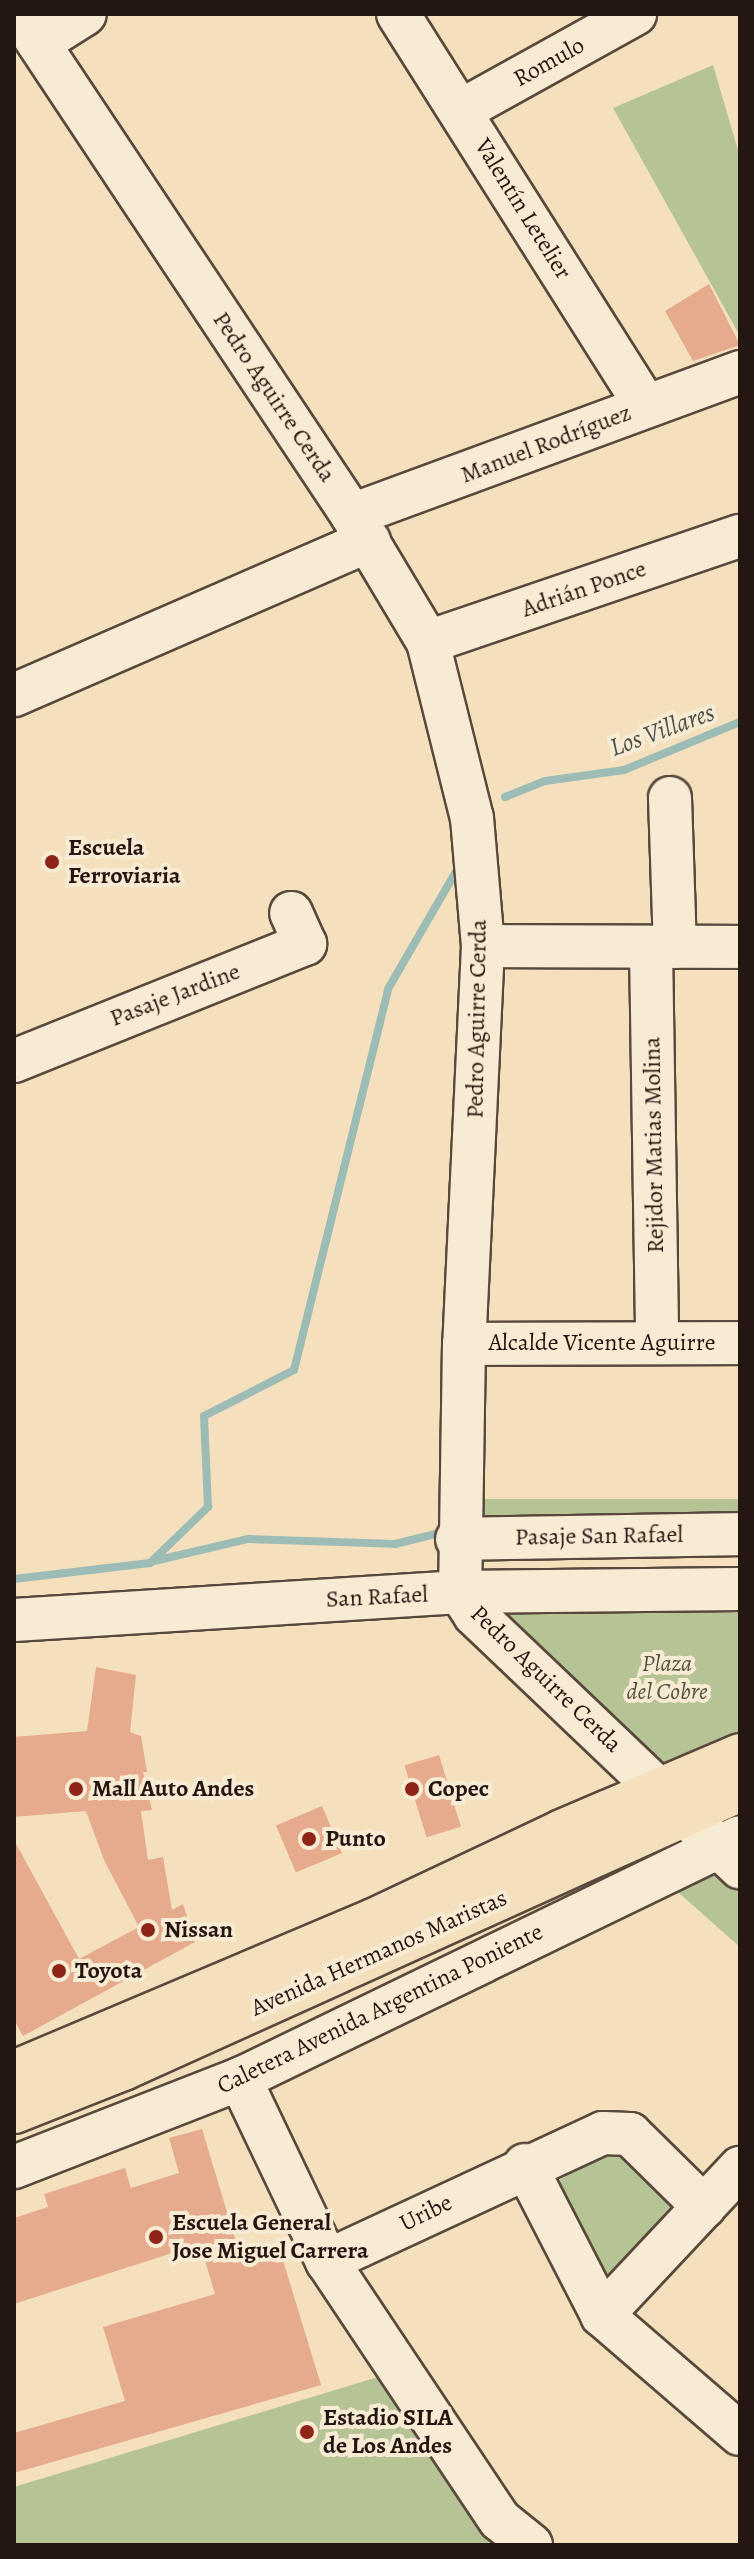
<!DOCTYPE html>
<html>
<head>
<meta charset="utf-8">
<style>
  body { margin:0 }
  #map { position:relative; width:754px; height:2559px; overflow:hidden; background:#f5e0bd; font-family:Alegreya,serif }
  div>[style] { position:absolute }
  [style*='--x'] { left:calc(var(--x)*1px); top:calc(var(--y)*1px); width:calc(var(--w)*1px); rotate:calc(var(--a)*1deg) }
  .green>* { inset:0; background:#b6c395; transform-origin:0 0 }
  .stream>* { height:8px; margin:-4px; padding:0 4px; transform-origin:4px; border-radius:4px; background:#9dbcb6 }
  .building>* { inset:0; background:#e5ab8c; transform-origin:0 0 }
  .roads { filter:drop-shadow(2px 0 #58493c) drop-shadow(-2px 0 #58493c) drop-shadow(0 2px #58493c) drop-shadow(0 -2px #58493c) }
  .minor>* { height:42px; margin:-21px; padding:0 21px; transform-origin:21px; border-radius:21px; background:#f8ebd4 }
  .major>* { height:44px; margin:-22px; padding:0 22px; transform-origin:22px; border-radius:22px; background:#f5e0bd }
  .dots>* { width:22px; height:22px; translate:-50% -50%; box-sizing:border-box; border:4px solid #f8ebd4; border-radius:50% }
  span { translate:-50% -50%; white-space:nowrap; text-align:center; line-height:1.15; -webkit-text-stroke:8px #f8ebd4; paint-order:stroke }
  .street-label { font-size:24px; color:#241711 }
  .poi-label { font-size:24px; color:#241711; font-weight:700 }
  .left { translate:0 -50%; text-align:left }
  .park-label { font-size:24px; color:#57533f; font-style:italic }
  .water-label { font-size:26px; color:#4e514b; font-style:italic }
  .frame { position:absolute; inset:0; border:16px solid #241711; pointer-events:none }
</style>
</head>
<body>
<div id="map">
  <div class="green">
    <i style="clip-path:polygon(713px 65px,740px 157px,740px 336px,613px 108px)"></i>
    <i style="left:740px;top:1499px;width:22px;height:264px;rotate:90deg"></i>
    <i style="clip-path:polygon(740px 1603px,740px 1736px,660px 1771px,483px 1608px)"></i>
    <i style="clip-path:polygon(721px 1865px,740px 1881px,740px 1947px,671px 1886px)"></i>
    <i style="clip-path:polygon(620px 2147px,684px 2207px,603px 2296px,552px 2184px)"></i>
    <i style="clip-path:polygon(378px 2377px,498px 2545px,14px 2545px,14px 2487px)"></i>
  </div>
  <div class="stream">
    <i style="--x:505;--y:797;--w:43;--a:-21.8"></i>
    <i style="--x:545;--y:781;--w:80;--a:-7.9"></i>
    <i style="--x:624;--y:770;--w:126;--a:-22.5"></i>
    <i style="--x:154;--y:1561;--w:97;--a:-13.2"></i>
    <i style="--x:248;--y:1539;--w:147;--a:1.9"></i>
    <i style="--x:395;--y:1544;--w:55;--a:-13.8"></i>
    <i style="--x:14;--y:1579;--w:137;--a:-6.7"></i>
    <i style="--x:150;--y:1563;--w:81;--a:-44"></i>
    <i style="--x:208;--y:1507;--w:91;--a:-92.5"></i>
    <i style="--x:204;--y:1416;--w:101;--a:-27.1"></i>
    <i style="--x:294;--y:1370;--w:392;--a:-76.1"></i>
    <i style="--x:388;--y:989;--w:138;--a:-59.9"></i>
  </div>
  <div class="building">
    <i style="clip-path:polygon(709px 284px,740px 345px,693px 361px,665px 311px)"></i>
    <i style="clip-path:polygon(96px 1667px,136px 1675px,130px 1732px,141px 1736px,147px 1772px,143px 1772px,152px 1810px,141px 1811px,148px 1860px,163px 1857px,172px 1910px,183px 1904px,195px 1942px,23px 2036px,14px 2020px,14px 1840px,79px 1959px,139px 1927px,104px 1860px,86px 1811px,14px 1817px,14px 1737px,87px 1731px)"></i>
    <i style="left:439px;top:1755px;width:75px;height:36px;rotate:73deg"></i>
    <i style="left:322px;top:1806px;width:51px;height:50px;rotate:67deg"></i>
    <i style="clip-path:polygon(202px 2129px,240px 2255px,278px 2244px,321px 2385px,14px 2473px,14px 2433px,125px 2401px,103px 2327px,215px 2294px,200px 2244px,14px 2304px,14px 2218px,48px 2207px,44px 2194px,125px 2168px,131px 2188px,179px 2173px,169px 2138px)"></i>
  </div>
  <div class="roads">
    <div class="minor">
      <i style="--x:19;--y:14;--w:602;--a:56.39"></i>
      <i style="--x:352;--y:515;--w:148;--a:59.1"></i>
      <i style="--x:428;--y:642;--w:181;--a:76"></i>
      <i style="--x:472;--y:818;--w:128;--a:85.1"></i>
      <i style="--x:483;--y:946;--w:398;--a:92.7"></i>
      <i style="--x:464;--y:1344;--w:248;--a:90.9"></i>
      <i style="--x:460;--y:1592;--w:27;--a:57"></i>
      <i style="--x:475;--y:1615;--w:366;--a:43.6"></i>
      <i style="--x:398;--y:14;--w:462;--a:57.7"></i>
      <i style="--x:39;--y:43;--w:54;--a:-32.2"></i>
      <i style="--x:462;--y:110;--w:198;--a:-29"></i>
      <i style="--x:352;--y:515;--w:414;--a:-20.2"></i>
      <i style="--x:428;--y:642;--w:330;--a:-18.8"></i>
      <i style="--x:14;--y:695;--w:387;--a:-23.5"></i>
      <i style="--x:670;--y:798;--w:149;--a:88.1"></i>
      <i style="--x:483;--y:946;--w:257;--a:0.2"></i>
      <i style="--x:651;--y:947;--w:396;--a:89.1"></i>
      <i style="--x:14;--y:1061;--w:314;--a:-21.9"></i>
      <i style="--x:305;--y:944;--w:34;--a:-114"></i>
      <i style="--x:464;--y:1344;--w:276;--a:-0.2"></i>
      <i style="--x:457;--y:1539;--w:283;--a:-1"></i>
      <i style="--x:14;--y:1620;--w:447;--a:-3.6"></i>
      <i style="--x:460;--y:1592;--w:280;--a:-0.6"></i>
      <i style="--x:240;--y:2079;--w:202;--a:64.5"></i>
      <i style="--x:327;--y:2261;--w:311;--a:56.3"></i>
      <i style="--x:500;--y:2520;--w:40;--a:39"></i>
      <i style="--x:525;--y:2165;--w:169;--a:62.8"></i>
      <i style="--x:602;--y:2315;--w:182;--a:40.8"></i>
      <i style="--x:14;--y:2167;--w:243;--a:-21.3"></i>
      <i style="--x:240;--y:2079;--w:555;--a:-25.83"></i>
      <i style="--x:327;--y:2261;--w:304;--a:-24.9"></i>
      <i style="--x:603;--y:2133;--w:27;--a:2"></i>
      <i style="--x:630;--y:2134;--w:104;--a:44.6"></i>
      <i style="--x:602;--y:2315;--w:202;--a:-46.8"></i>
    </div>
    <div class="major">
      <i style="--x:14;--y:2073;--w:391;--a:-22.9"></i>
      <i style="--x:374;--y:1921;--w:208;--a:-25.3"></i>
      <i style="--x:562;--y:1832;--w:194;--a:-23.1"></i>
      <i style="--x:14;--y:2111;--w:117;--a:-21.5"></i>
      <i style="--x:123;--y:2068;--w:677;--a:-24.33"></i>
    </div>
  </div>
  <div class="dots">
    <i style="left:52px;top:862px;background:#8f2418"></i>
    <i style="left:76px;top:1789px;background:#8f2418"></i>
    <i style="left:412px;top:1789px;background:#8f2418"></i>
    <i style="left:309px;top:1839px;background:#8f2418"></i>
    <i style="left:148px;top:1930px;background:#8f2418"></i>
    <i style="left:59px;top:1971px;background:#8f2418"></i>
    <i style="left:156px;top:2237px;background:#8f2418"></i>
    <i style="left:307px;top:2432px;background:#8f2418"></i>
  </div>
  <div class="street-label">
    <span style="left:549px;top:62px;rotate:-29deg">Romulo</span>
    <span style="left:523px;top:209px;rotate:58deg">Valentín Letelier</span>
    <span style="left:274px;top:397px;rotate:56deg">Pedro Aguirre Cerda</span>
    <span style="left:546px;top:444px;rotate:-21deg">Manuel Rodríguez</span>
    <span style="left:584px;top:589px;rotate:-19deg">Adrián Ponce</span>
    <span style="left:175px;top:995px;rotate:-21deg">Pasaje Jardine</span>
    <span style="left:477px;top:1019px;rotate:-89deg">Pedro Aguirre Cerda</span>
    <span style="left:654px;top:1145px;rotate:-91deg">Rejidor Matias Molina</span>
    <span style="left:602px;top:1343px">Alcalde Vicente Aguirre</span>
    <span style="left:599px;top:1536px;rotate:-1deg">Pasaje San Rafael</span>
    <span style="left:377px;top:1597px;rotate:-3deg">San Rafael</span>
    <span style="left:546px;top:1679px;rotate:44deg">Pedro Aguirre Cerda</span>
    <span style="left:379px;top:1953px;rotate:-24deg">Avenida Hermanos Maristas</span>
    <span style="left:380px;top:2009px;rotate:-26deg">Caletera Avenida Argentina Poniente</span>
    <span style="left:426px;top:2213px;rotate:-26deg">Uribe</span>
  </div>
  <div class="poi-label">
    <span class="left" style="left:68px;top:862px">Escuela<br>Ferroviaria</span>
    <span class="left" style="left:92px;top:1789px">Mall Auto Andes</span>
    <span class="left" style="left:428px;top:1789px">Copec</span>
    <span class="left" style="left:325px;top:1839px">Punto</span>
    <span class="left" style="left:164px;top:1930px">Nissan</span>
    <span class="left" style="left:75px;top:1971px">Toyota</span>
    <span class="left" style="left:172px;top:2237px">Escuela General<br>Jose Miguel Carrera</span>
    <span class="left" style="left:323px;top:2432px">Estadio SILA<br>de Los Andes</span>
  </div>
  <div class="park-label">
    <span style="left:667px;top:1678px">Plaza<br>del Cobre</span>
  </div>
  <div class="water-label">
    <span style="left:662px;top:730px;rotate:-20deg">Los Villares</span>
  </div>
  <div class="frame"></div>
</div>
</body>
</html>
